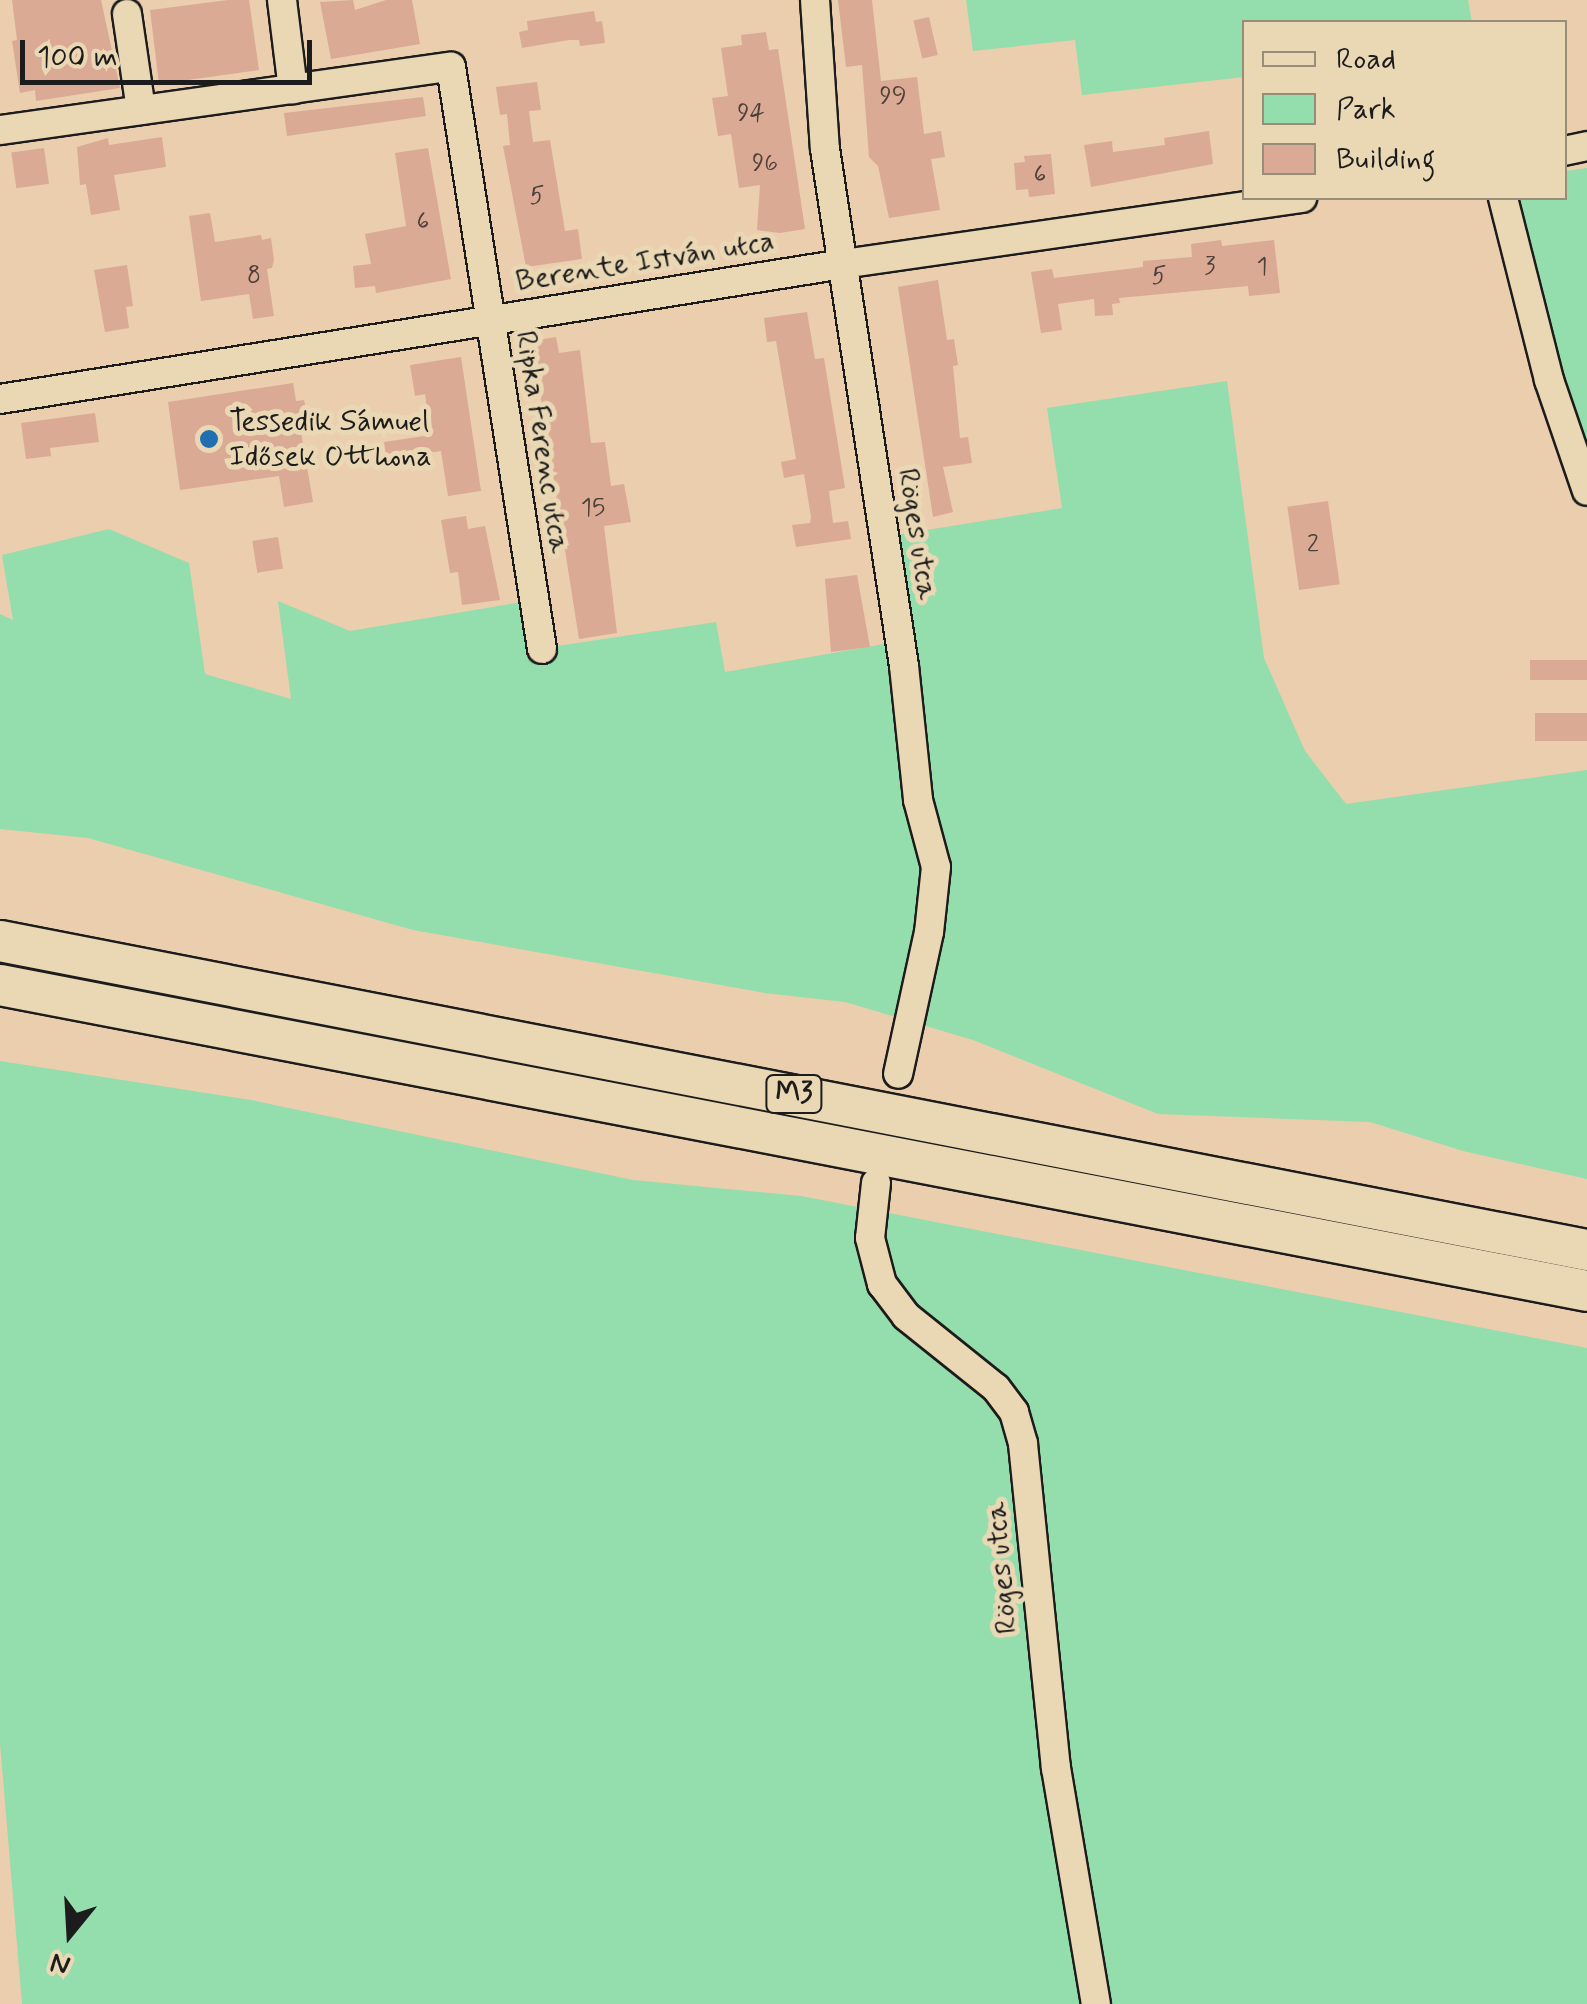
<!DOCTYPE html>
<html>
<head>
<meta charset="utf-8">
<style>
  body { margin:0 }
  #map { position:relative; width:1587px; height:2004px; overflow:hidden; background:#eaceae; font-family:Mynerve,sans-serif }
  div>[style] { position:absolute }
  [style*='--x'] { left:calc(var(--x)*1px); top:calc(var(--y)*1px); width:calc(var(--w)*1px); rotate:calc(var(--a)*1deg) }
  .green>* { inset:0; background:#94ddac }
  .building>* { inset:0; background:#daaa94; transform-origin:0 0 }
  .roads { filter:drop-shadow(2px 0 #1c1c1c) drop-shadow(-2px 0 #1c1c1c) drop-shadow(0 2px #1c1c1c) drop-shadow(0 -2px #1c1c1c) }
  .minor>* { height:28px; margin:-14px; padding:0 14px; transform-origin:14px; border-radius:14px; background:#ead8b5 }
  .highway>* { height:40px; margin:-20px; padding:0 20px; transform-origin:20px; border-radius:20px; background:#ead8b5 }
  .dots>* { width:28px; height:28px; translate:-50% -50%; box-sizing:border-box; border:5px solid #ead8b5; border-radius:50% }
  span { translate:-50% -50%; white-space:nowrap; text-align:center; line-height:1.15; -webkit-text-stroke:10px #ead8b5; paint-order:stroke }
  .number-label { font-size:25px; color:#4c403a }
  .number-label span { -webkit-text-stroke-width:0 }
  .shield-label span { padding:2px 8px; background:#ead8b5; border:2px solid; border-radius:8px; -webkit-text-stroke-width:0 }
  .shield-label { font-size:28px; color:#1c1c1c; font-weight:700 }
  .street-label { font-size:30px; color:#1c1c1c }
  .poi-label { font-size:30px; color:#1c1c1c }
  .left { translate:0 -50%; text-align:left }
  .legend { position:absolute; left:1242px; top:20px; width:325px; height:180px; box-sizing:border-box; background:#ead8b5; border:2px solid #988d78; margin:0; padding:12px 18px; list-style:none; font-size:30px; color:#1c1c1c }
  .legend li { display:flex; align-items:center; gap:20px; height:50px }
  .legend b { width:50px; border:2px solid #988d78 }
  .north { position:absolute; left:20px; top:1884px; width:100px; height:100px; -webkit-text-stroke:8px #ead8b5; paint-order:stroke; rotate:198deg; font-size:28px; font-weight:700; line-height:40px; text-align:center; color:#1c1c1c }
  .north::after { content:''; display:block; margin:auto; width:35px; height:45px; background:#1c1c1c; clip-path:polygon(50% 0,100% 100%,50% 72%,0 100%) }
  .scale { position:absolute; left:20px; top:40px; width:292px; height:45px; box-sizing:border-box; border:5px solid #1c1c1c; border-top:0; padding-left:12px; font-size:30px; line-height:35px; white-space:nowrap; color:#1c1c1c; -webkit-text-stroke:8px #ead8b5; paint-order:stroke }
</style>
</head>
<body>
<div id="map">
  <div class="green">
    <i style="clip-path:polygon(966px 0,1468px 0,1472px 22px,1244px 22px,1244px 77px,1082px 95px,1075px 40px,973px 51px)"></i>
    <i style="clip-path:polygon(1587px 168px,1587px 461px,1522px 240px,1517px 198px,1564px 198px,1565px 171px)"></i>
    <i style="clip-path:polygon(1227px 381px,1264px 658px,1305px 751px,1346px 804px,1587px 770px,1587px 1179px,1463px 1151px,1370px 1122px,1158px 1114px,973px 1040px,845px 1002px,765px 993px,413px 930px,88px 838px,0 829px,0 614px,13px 620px,2px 555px,109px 529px,189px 563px,205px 674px,291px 699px,278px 601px,350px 631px,522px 602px,531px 650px,716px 622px,725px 672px,907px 640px,896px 535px,1062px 508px,1047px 408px)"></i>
    <i style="clip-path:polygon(0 1061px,251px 1100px,633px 1180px,801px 1196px,1587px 1348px,1587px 2004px,22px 2004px,0 1743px)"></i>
  </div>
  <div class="building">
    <i style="clip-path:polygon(12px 0,101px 0,120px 88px,36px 101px,35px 90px,20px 93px,12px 41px,17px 40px)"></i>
    <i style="clip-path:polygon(228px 0,249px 0,259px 70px,159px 84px,150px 10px)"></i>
    <i style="clip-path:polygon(353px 0,355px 10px,386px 0,412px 0,420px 44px,331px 59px,320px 2px)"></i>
    <i style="clip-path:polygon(838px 0,872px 0,881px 81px,917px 77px,924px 134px,941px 131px,945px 157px,931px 159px,940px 210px,889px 218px,878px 166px,869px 157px,862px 65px,846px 67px)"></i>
    <i style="clip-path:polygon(594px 11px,596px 22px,602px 21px,605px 43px,580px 46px,579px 40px,569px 40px,522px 48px,519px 32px,528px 30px,527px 21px)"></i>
    <i style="left:929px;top:17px;width:39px;height:16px;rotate:77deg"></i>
    <i style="clip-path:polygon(766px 32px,769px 50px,778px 49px,805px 229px,780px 233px,757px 230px,760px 185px,739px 188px,731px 134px,718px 136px,712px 98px,728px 96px,721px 48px,742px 45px,741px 35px)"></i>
    <i style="clip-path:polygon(537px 82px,541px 110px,529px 111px,533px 142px,550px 140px,565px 231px,578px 229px,582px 259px,526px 267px,503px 146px,510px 145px,507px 114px,500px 115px,496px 87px)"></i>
    <i style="clip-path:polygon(423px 97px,426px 116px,287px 136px,284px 113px)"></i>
    <i style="clip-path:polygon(1209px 131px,1213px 164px,1091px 187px,1084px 145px,1112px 141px,1113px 152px,1165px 145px,1164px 138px)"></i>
    <i style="clip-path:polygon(162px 137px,166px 167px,114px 175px,120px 210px,91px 215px,86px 184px,80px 185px,77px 147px,108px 138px,109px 145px)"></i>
    <i style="left:44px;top:148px;width:36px;height:33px;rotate:82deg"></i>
    <i style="clip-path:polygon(428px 148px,451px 279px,376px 293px,375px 286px,355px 288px,353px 266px,371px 264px,365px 234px,406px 226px,395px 153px)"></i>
    <i style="clip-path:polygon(1051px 154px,1055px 194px,1029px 197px,1028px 189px,1016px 190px,1014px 163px,1025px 162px,1024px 156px)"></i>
    <i style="clip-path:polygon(210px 213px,215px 242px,261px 235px,262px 240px,271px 238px,274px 260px,272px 268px,267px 269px,274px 316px,253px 319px,249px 294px,201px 301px,189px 216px)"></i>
    <i style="clip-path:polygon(1221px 240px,1222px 246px,1274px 240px,1280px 293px,1249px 296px,1248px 286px,1119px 298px,1120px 303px,1112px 304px,1113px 315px,1095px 316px,1094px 299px,1058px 304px,1062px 330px,1041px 333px,1031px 272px,1052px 269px,1054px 278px,1143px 267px,1143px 261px,1192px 257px,1191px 244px)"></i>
    <i style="clip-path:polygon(127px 265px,133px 306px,126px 307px,129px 328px,105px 332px,94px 270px)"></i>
    <i style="clip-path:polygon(938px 280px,947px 340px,954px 339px,958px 365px,953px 366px,960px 438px,968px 437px,972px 463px,943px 467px,953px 512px,933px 517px,898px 287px)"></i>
    <i style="clip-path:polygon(807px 312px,815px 359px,824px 358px,845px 488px,829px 491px,833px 523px,848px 521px,851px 539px,796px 547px,792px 525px,810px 523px,811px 517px,804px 474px,784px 478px,781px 462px,796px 459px,776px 341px,767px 342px,764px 318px)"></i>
    <i style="clip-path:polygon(556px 337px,559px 353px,580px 350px,591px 443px,605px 442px,611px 486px,624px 484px,631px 522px,604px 526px,617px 633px,579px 639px,532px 341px)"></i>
    <i style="clip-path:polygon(461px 357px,481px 491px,448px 496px,441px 451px,387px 460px,384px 442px,431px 435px,425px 394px,415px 396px,410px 365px)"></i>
    <i style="clip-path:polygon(293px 383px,296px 401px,304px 400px,308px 420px,299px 421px,313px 502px,284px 507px,279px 476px,180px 490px,168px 402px)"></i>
    <i style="clip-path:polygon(95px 413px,99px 442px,50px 448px,51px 456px,26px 459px,21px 423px)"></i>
    <i style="left:1328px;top:501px;width:84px;height:41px;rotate:82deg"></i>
    <i style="clip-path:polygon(466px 516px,468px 529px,485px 526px,500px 600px,462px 605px,458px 572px,450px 573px,441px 520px)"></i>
    <i style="left:278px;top:537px;width:32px;height:26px;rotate:81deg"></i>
    <i style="clip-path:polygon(857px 575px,870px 647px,831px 652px,825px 579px)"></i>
    <i style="left:1587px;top:660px;width:20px;height:57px;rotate:90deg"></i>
    <i style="left:1587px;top:713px;width:28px;height:52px;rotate:90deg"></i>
  </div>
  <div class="roads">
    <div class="minor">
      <i style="--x:282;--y:0;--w:90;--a:83"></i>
      <i style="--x:815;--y:0;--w:149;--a:86.2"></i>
      <i style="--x:825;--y:149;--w:523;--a:81.31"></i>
      <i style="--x:904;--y:666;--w:135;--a:84"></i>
      <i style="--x:918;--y:800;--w:69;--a:75"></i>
      <i style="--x:936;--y:867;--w:65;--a:96.1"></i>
      <i style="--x:929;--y:932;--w:145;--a:102.3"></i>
      <i style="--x:127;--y:14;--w:97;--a:81.7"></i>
      <i style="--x:0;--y:130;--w:455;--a:-8"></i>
      <i style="--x:451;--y:67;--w:589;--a:81.11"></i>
      <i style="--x:1564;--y:151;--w:24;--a:-12"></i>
      <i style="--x:1503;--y:198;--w:188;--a:75.8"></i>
      <i style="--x:1549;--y:380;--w:117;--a:71.1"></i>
      <i style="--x:0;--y:399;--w:854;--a:-9.1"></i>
      <i style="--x:843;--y:264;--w:464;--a:-8.2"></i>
      <i style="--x:876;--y:1183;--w:55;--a:96.2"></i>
      <i style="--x:870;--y:1238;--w:48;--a:75.4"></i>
      <i style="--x:882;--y:1284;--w:40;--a:53"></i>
      <i style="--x:906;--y:1316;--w:115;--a:38.7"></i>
      <i style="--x:996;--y:1388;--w:30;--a:53"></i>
      <i style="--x:1014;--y:1412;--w:33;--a:74"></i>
      <i style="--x:1023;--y:1444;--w:326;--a:84.2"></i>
      <i style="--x:1056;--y:1768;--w:239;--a:80.4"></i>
    </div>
    <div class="highway">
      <i style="--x:0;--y:941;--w:1617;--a:11.02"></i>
      <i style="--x:0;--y:985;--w:1616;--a:10.91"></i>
    </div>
  </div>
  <div class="dots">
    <i style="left:209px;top:439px;background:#1f6fb2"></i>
  </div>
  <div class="number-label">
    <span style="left:893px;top:97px">99</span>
    <span style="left:751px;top:114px">94</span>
    <span style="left:765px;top:164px">96</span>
    <span style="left:1040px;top:175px">6</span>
    <span style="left:537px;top:197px">5</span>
    <span style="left:423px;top:222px">6</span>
    <span style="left:1210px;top:267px">3</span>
    <span style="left:1262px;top:268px">1</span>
    <span style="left:254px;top:276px">8</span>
    <span style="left:1159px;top:277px">5</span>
    <span style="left:593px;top:509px">15</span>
    <span style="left:1313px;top:545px">2</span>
  </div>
  <div class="shield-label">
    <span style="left:794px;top:1094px">M3</span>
  </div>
  <div class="street-label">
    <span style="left:645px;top:262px;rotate:-9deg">Berente István utca</span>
    <span style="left:542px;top:442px;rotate:81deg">Ripka Ferenc utca</span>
    <span style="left:917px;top:534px;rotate:81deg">Röges utca</span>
    <span style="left:1002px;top:1568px;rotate:-95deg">Röges utca</span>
  </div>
  <div class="poi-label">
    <span class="left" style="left:229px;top:439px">Tessedik Sámuel<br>Idősek Otthona</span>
  </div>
  <ul class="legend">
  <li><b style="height:12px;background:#ead8b5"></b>Road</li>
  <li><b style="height:28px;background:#94ddac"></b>Park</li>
  <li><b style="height:28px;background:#daaa94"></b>Building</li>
  </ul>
  <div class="north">N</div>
  <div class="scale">100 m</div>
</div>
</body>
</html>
